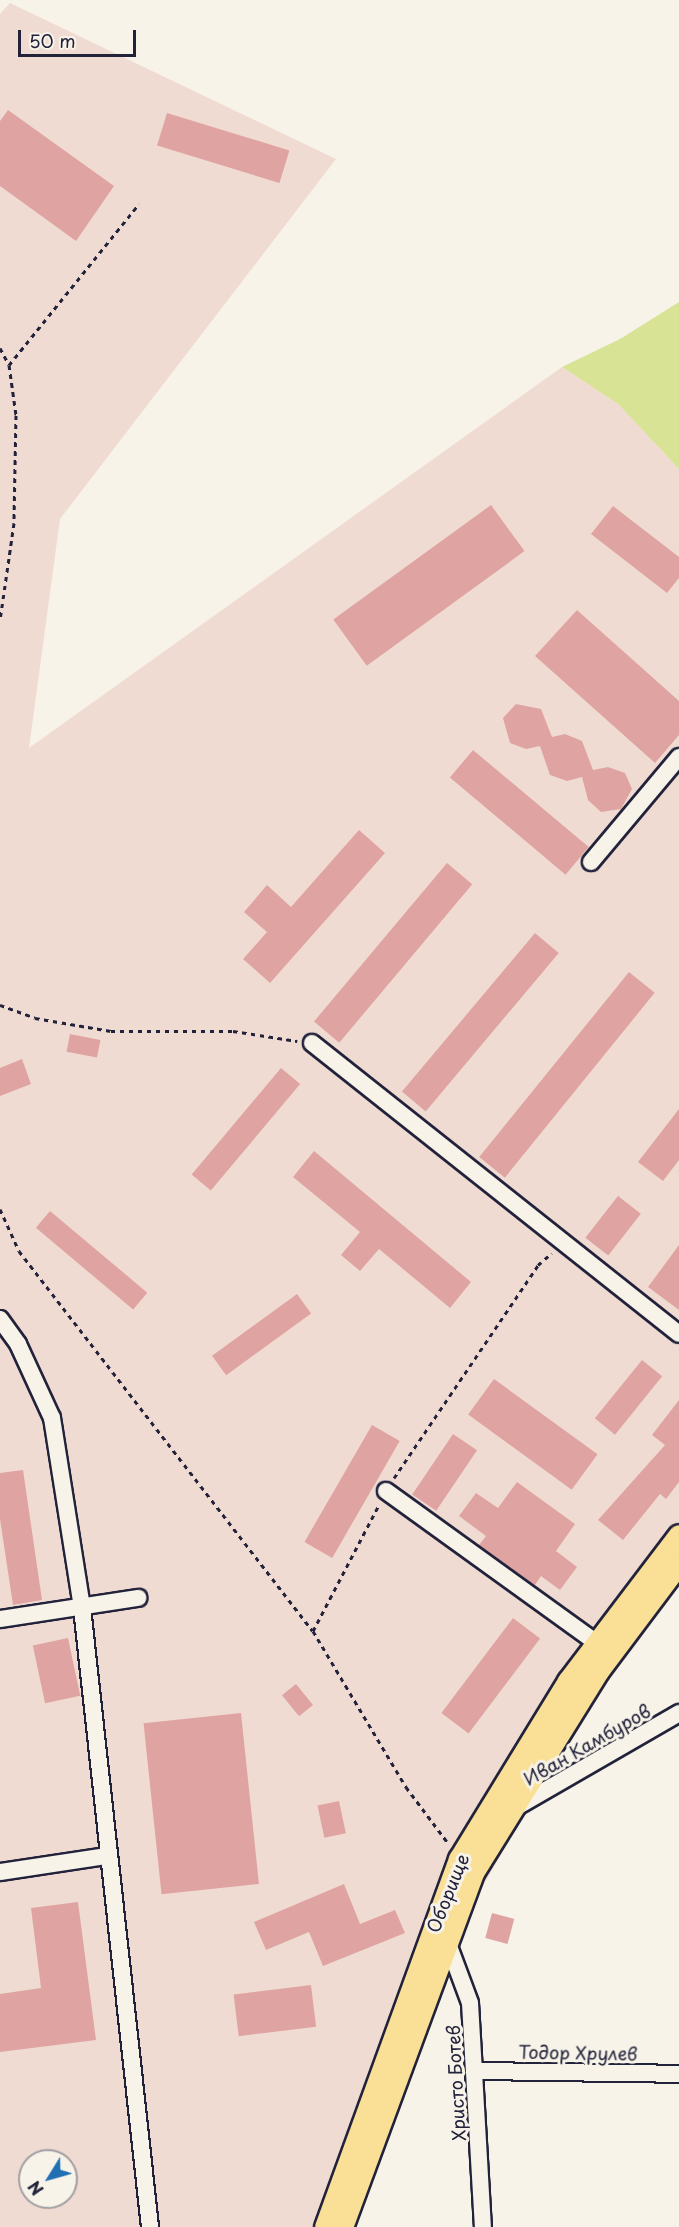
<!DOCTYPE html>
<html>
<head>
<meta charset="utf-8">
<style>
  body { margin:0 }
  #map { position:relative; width:679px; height:2227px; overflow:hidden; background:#f7f3e8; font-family:"Playpen Sans",sans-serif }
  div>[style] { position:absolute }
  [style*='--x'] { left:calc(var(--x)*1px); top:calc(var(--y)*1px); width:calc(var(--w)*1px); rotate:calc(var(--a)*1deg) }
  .built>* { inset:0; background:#f0dbd3 }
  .green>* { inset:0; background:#d8e396 }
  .building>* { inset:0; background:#dfa4a2; transform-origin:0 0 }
  .path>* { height:3px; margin-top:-1.5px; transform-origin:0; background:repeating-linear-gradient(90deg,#22223b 0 4.5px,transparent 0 9px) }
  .roads { filter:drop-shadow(2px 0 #22223b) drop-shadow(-2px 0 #22223b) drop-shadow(0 2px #22223b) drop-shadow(0 -2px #22223b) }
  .minor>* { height:16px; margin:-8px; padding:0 8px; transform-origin:8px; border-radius:8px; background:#f7f3e8 }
  .major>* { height:21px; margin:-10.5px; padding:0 10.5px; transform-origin:10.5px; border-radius:10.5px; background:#fadf96 }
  span { translate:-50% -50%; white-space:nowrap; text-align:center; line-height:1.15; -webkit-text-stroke:6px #f7f3e8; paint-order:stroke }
  .street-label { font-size:18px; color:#22223b }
  .north { position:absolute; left:18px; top:2149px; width:60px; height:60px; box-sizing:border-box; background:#f7f3e8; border:2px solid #a29fa3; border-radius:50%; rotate:233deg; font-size:16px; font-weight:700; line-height:24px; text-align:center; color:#22223b }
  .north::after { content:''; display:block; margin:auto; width:21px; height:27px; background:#1f6fb2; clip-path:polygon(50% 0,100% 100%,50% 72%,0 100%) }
  .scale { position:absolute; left:18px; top:30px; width:118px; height:27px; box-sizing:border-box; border:3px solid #22223b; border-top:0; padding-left:8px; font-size:18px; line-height:21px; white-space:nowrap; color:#22223b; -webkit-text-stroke:4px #f7f3e8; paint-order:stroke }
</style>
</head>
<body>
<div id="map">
  <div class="built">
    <i style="clip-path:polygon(evenodd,10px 3px,336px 159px,60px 519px,29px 748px,562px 367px,618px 404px,679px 469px,679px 1576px,586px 1705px,462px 1923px,353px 2227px,0 2227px,0 14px,10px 3px,30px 2161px,66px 2161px,66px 2197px,30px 2197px,30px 2161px)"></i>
  </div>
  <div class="green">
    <i style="clip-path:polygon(679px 302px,679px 469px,618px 404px,562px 367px,620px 339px)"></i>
  </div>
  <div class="building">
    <i style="clip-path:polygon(8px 110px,114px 186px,76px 241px,0 186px,0 121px)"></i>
    <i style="left:167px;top:113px;width:128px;height:34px;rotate:17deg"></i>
    <i style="left:491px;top:505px;width:57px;height:195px;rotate:54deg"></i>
    <i style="clip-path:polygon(613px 506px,679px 557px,679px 578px,667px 593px,591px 534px)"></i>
    <i style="clip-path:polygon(577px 610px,679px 701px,679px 735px,655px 763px,535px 656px)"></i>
    <i style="clip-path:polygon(516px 704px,541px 709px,552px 737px,565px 734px,582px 741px,593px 770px,608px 767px,625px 773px,632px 789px,621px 809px,601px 812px,588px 800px,582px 777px,567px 781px,550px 775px,540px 746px,526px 749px,510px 743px,503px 718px)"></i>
    <i style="left:473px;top:750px;width:151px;height:36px;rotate:40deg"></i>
    <i style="clip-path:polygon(359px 830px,385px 853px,270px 983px,243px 959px,267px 932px,244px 912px,267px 885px,291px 907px)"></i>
    <i style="left:447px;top:863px;width:33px;height:207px;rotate:40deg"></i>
    <i style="left:535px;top:933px;width:31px;height:207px;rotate:40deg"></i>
    <i style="left:629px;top:972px;width:33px;height:238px;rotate:39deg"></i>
    <i style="left:70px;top:1034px;width:31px;height:18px;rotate:11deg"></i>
    <i style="clip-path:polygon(22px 1059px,31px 1084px,0 1096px,0 1068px)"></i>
    <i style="left:281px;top:1068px;width:25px;height:139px;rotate:40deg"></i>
    <i style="clip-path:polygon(679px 1109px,679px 1160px,663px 1181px,638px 1162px)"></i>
    <i style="clip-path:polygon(314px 1151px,471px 1282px,450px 1308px,379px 1249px,360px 1271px,341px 1255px,360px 1232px,293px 1177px)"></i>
    <i style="left:618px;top:1196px;width:29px;height:53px;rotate:38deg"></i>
    <i style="left:50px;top:1211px;width:127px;height:22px;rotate:40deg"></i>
    <i style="clip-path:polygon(679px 1245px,679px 1310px,648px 1287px)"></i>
    <i style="left:297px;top:1294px;width:24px;height:105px;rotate:54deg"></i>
    <i style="left:642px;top:1360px;width:26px;height:75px;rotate:39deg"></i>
    <i style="left:494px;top:1379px;width:128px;height:44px;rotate:36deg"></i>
    <i style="clip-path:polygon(679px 1400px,679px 1482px,666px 1499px,660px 1494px,623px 1540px,598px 1520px,665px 1445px,652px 1435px)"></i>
    <i style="left:372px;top:1425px;width:32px;height:135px;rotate:30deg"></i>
    <i style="left:453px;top:1434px;width:29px;height:73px;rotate:34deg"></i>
    <i style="clip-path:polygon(23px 1470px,42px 1600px,13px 1605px,0 1519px,0 1473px)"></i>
    <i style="clip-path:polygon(517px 1482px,575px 1524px,556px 1551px,577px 1567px,560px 1590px,541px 1576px,535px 1585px,479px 1545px,486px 1536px,459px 1516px,476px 1493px,498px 1508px)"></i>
    <i style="left:513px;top:1618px;width:34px;height:119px;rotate:37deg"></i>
    <i style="left:68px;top:1638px;width:59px;height:36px;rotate:78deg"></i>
    <i style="left:296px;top:1684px;width:27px;height:18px;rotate:51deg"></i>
    <i style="left:241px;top:1713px;width:172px;height:98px;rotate:84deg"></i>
    <i style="left:339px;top:1801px;width:33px;height:22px;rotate:78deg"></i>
    <i style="clip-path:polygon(344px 1884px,360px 1924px,395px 1910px,405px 1933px,323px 1966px,309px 1932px,266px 1950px,254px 1922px)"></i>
    <i style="clip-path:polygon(78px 1902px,96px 2040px,0 2052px,0 1994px,41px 1988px,31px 1908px)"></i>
    <i style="left:492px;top:1913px;width:23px;height:26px;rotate:15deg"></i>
    <i style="left:311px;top:1985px;width:42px;height:78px;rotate:83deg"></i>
  </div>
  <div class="path">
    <i style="--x:0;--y:348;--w:19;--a:62"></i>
    <i style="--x:9;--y:365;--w:50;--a:82"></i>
    <i style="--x:16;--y:415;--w:108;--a:91.1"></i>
    <i style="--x:14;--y:523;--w:98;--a:98.2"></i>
    <i style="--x:9;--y:365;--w:207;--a:-51.1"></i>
    <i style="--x:0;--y:1005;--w:37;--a:20"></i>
    <i style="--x:35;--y:1018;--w:77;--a:9.7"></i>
    <i style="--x:111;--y:1031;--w:122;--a:0"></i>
    <i style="--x:233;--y:1031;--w:65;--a:8.9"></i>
    <i style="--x:0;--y:1209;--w:46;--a:65.7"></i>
    <i style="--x:19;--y:1251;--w:480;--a:52.3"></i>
    <i style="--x:313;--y:1631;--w:182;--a:59.2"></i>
    <i style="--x:406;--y:1787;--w:70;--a:53.1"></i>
    <i style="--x:394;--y:1478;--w:257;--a:-55.9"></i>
    <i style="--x:538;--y:1265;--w:18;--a:-41"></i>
    <i style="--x:313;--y:1631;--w:142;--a:-62.4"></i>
  </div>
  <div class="roads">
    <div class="minor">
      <i style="--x:591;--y:862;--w:137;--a:-50"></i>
      <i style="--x:312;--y:1043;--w:468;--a:38.4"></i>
      <i style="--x:0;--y:1319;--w:31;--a:54"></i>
      <i style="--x:18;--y:1344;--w:81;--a:65.3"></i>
      <i style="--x:52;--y:1418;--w:192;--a:81"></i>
      <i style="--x:82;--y:1608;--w:623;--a:83.73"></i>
      <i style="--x:386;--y:1491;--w:260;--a:35.8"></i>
      <i style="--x:0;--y:1619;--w:140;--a:-8.7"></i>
      <i style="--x:513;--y:1809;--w:192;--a:-30"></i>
      <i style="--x:0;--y:1872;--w:107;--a:-8.6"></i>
      <i style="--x:447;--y:1941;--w:66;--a:69.6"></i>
      <i style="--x:470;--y:2003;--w:224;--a:86.7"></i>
      <i style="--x:476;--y:2071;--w:203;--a:0.8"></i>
    </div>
    <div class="major">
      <i style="--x:325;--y:2227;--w:392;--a:-70"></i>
      <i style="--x:459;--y:1859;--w:209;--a:-58.5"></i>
      <i style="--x:568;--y:1681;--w:183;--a:-52.8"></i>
      <i style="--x:342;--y:2227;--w:380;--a:-69.7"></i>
      <i style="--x:474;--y:1871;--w:235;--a:-58.2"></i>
      <i style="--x:598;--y:1671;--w:135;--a:-53.1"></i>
    </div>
  </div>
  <div class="street-label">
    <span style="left:587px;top:1745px;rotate:-30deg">Иван Камбуров</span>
    <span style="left:448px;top:1893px;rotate:-68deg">Оборище</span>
    <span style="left:578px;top:2053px;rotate:1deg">Тодор Хрулев</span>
    <span style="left:456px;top:2083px;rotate:-93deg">Христо Ботев</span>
  </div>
  <div class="north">N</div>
  <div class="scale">50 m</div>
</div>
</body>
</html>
